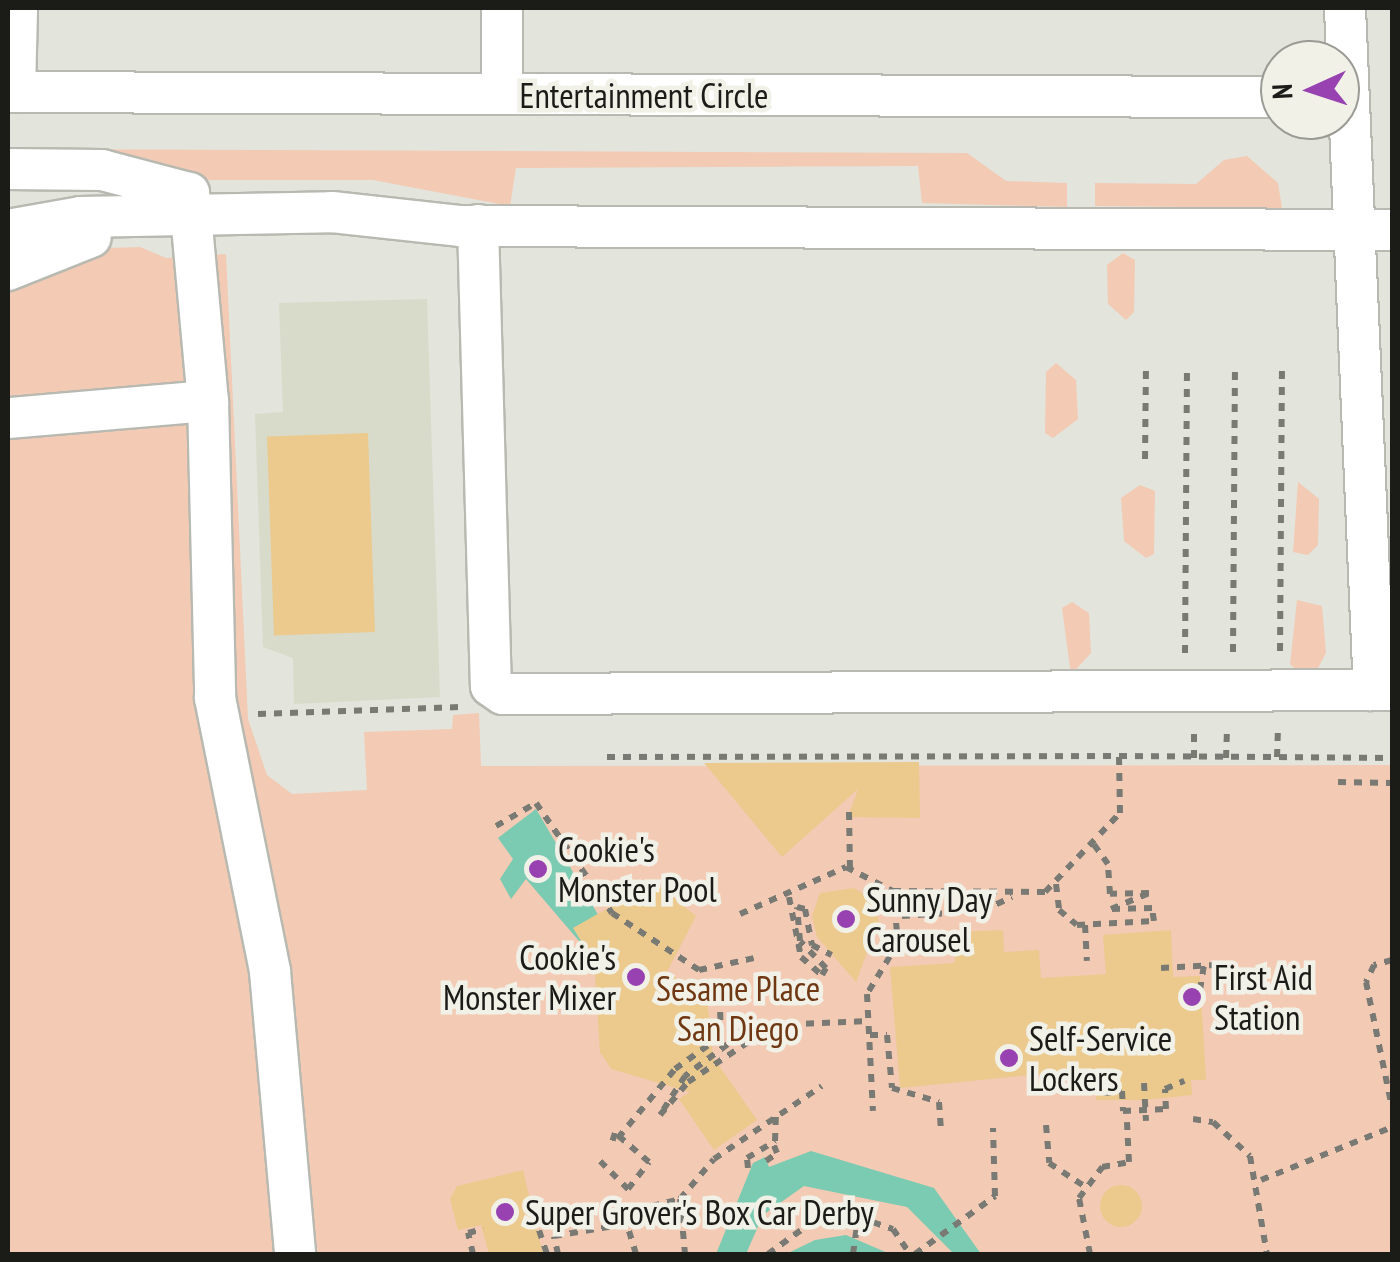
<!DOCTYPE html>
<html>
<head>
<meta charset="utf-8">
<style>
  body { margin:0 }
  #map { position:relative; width:1400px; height:1262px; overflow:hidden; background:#e3e4db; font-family:"PT Sans Narrow",sans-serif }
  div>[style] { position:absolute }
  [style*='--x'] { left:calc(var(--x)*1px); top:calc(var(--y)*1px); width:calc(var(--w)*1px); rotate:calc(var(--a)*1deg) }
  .built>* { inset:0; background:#d9dbca }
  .green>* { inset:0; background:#f3cab4 }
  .water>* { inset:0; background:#7bcab2 }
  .building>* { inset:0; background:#ecc98d; transform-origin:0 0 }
  .round { border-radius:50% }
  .path>* { height:6px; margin-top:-3px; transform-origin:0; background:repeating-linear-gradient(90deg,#7a7a74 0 8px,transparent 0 16px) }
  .roads { filter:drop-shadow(2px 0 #b8b9b0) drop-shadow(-2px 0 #b8b9b0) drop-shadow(0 2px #b8b9b0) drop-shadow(0 -2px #b8b9b0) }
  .minor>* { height:40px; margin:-20px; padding:0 20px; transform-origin:20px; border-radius:20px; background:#fff }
  .path-bridge>* { height:6px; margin-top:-3px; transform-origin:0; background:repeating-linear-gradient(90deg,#7a7a74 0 8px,transparent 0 16px) }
  .dots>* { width:28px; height:28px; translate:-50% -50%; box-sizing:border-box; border:5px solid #f1f1e8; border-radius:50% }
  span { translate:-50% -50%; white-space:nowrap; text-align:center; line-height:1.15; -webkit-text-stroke:9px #f1f1e8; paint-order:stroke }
  .street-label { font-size:35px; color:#1b1b18 }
  .poi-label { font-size:35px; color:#1b1b18 }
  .left { translate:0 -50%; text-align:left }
  .right { translate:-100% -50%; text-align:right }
  .park-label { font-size:35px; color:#6f3712 }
  .frame { position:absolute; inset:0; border:10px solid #1b1b18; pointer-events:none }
  .north { position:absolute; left:1260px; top:40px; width:100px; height:100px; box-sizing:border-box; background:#f1f1e8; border:2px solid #9b9b95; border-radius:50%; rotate:267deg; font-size:28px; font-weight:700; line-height:40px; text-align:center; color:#1b1b18 }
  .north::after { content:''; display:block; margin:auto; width:35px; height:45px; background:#9742b0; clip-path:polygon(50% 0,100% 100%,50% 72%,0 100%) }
</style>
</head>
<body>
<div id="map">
  <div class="built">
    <i style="clip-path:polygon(427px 299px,440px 697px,294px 704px,293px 658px,263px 647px,255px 414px,283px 412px,279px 303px)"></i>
  </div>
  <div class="green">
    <i style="clip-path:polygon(8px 149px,967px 153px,1006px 181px,1067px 183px,1067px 207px,922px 203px,918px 166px,516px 168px,510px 206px,373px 180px,205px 180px,149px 159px,8px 158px)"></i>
    <i style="clip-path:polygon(1247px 156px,1278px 183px,1282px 208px,1095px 206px,1095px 183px,1196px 184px,1224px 160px)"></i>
    <i style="clip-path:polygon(140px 247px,166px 258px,226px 254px,248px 719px,267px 775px,292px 794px,367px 790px,364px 732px,452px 729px,453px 715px,479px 713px,481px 766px,1392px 765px,1392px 1254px,8px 1254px,8px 282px,74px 249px)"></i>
    <i style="clip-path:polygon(1123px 253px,1135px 260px,1134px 312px,1126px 320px,1108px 304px,1107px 265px)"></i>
    <i style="clip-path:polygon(1056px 363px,1076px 380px,1078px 419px,1053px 438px,1045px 433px,1046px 372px)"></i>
    <i style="clip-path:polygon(1298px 482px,1319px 499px,1318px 545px,1308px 555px,1293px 552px)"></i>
    <i style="clip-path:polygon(1140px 485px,1155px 491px,1154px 554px,1146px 558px,1124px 541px,1121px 498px)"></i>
    <i style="clip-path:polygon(1297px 600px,1322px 606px,1326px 653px,1318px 668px,1298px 672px,1290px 664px)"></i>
    <i style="clip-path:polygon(1072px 602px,1089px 613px,1091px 653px,1071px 675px,1062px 608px)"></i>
  </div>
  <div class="water">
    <i style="clip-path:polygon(536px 809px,617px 947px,597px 962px,526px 879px,511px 899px,500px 879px,513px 859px,498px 838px)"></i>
    <i style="clip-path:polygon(811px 1151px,934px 1188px,981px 1254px,954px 1254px,907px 1207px,804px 1186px,763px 1215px,746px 1254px,716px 1254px,753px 1163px,765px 1157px,769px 1167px)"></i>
    <i style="clip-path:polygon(846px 1235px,890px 1254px,786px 1254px,815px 1240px)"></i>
  </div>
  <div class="building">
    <i style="left:368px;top:433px;width:199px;height:101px;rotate:88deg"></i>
    <i style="clip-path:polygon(919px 762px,920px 818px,848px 817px,858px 789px,782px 857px,704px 763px)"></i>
    <i style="clip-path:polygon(654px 882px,696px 916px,667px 972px,707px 997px,713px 1057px,757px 1120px,714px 1150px,679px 1099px,690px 1092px,611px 1069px,600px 1052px,594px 962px,573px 928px)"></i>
    <i style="clip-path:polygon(854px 888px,873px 900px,879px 921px,856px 982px,817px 937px,812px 916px,820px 893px)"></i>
    <i style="clip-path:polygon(1003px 930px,1004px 952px,1039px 950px,1041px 978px,1106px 974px,1103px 935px,1171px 930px,1173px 977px,1200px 976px,1206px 1080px,1191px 1080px,1192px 1095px,1145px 1100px,1096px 1100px,1095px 1086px,1073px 1086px,1071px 1071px,900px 1088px,890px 967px,955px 963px,954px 932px)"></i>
    <i style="clip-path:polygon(523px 1170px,543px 1254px,489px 1254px,481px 1225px,458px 1230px,450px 1199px,457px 1186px)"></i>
    <i class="round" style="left:1100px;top:1185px;width:42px;height:42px"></i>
  </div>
  <div class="path">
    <i style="--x:1145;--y:459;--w:89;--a:-89.4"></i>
    <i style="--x:1280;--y:651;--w:283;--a:-89.6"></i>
    <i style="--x:1233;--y:652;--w:284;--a:-89.6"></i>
    <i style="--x:1185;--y:653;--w:284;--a:-89.6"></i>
    <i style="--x:258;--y:714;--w:203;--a:-2"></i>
    <i style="--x:607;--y:757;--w:512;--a:-0.11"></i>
    <i style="--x:1277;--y:757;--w:28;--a:-88"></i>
    <i style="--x:1194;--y:758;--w:29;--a:-90"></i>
    <i style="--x:1226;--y:758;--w:29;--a:-88"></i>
    <i style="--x:1338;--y:782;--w:54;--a:1.1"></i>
    <i style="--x:849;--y:812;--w:55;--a:89"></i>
    <i style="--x:496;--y:826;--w:46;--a:-29.9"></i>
    <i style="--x:536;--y:803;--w:134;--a:55.4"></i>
    <i style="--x:612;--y:913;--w:104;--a:33.2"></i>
    <i style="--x:699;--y:970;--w:56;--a:-12.3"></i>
    <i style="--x:1056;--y:884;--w:26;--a:83"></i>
    <i style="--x:1059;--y:910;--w:23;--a:40"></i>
    <i style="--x:1077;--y:925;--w:77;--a:-3"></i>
    <i style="--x:1154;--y:921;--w:13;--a:-99"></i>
    <i style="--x:1152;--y:908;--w:41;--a:178.6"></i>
    <i style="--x:1111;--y:909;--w:41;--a:-22.8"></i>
    <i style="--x:1149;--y:893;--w:39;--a:179"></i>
    <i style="--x:1110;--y:894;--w:30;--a:-94"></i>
    <i style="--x:1108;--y:864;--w:24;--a:-126"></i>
    <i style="--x:893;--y:891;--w:152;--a:0.4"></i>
    <i style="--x:1045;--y:892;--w:109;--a:-46.5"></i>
    <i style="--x:1120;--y:813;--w:57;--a:-91"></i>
    <i style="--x:1119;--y:756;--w:273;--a:0.4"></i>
    <i style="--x:789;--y:897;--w:61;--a:78.7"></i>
    <i style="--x:801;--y:957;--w:28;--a:41"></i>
    <i style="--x:822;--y:975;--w:8;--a:-60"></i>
    <i style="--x:826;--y:968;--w:37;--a:-134"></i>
    <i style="--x:800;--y:941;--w:34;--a:-95"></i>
    <i style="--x:797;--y:907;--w:8;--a:14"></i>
    <i style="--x:805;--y:909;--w:37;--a:79"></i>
    <i style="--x:812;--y:945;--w:22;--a:27"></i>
    <i style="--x:740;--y:914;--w:116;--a:-23.9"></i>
    <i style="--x:846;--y:867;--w:53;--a:27.1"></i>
    <i style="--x:893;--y:891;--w:52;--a:84.5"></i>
    <i style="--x:898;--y:943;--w:60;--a:121.3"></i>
    <i style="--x:867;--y:994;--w:117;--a:87.1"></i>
    <i style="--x:902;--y:916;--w:80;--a:-3.6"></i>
    <i style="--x:982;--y:911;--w:33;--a:-25"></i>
    <i style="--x:1085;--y:925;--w:36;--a:87"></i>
    <i style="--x:1392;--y:960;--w:19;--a:164"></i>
    <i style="--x:1374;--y:965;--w:19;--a:115"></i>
    <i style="--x:1366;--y:982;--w:128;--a:78.3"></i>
    <i style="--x:1161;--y:968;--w:72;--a:-3.2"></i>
    <i style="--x:1200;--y:990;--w:25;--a:-81"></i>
    <i style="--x:870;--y:1035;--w:17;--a:0"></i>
    <i style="--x:887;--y:1035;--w:53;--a:84.6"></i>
    <i style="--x:892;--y:1088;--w:49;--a:16.6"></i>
    <i style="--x:939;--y:1102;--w:26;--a:86"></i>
    <i style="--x:1144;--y:1083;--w:38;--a:87"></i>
    <i style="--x:1104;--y:1085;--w:8;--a:90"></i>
    <i style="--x:1104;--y:1093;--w:18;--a:-6"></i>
    <i style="--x:1122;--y:1091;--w:20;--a:87"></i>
    <i style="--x:1123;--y:1111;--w:43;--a:-2.7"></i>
    <i style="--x:1166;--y:1109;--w:20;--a:-93"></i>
    <i style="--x:1165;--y:1089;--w:21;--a:-23"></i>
    <i style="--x:1193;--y:1119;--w:20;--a:9"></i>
    <i style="--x:1213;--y:1122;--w:50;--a:42.6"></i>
    <i style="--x:1250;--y:1156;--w:99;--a:80.2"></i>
    <i style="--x:1046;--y:1125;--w:38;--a:85"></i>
    <i style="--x:1049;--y:1163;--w:42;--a:33.3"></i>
    <i style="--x:618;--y:1138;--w:89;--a:-50.4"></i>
    <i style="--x:675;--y:1069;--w:57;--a:-35.7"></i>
    <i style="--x:721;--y:1036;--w:37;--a:-92"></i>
    <i style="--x:720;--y:999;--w:12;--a:-9"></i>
    <i style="--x:732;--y:997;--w:39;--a:78"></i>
    <i style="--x:740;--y:1035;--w:69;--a:143.3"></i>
    <i style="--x:685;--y:1076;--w:46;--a:122.7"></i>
    <i style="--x:660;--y:1115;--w:43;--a:-49.7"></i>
    <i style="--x:688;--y:1082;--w:103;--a:-33.5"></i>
    <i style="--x:774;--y:1025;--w:95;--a:-2.4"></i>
    <i style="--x:766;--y:1161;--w:14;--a:-36"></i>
    <i style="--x:777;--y:1153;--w:11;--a:-112"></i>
    <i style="--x:748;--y:1168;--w:10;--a:-96"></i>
    <i style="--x:747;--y:1158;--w:33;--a:-31"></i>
    <i style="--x:775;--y:1141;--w:24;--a:-88"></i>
    <i style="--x:1261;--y:1180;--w:141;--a:-22"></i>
    <i style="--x:680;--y:1199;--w:55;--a:84.8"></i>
    <i style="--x:529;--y:1200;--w:57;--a:71.6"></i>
    <i style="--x:473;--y:1254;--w:22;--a:-103"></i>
    <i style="--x:468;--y:1233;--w:16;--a:-15"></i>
    <i style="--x:558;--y:1254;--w:18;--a:-103"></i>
    <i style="--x:554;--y:1236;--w:73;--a:-9.5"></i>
    <i style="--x:636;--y:1254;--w:34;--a:-107"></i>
    <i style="--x:626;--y:1221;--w:15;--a:-48"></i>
    <i style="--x:636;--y:1210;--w:45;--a:-14"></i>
    <i style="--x:680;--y:1199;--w:52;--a:-49.6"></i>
    <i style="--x:714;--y:1159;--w:130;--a:-34.1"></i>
    <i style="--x:768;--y:1254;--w:58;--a:-35.9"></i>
    <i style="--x:815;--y:1220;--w:43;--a:-4"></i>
    <i style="--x:858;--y:1217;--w:37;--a:19"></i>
    <i style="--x:893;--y:1229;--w:30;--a:56"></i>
    <i style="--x:853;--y:1254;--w:37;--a:-82"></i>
    <i style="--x:915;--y:1254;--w:99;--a:-35.9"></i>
    <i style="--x:995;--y:1196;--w:68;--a:-91.7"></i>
    <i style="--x:1090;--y:1254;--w:57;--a:-101.1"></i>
    <i style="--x:1079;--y:1198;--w:39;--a:-53"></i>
    <i style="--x:1102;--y:1167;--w:27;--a:-10"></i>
    <i style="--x:1129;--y:1162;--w:40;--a:-92.9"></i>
  </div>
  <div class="roads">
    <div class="minor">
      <i style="--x:1345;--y:8;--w:683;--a:87.57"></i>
      <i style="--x:8;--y:92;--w:1272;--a:0.23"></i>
      <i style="--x:15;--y:92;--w:84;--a:-88.6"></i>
      <i style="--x:502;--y:94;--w:86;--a:-90"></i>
      <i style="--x:8;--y:169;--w:94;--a:0.6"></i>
      <i style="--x:102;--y:170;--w:90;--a:14.8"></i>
      <i style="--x:189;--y:193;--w:209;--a:84.8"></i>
      <i style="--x:208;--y:401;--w:201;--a:175.1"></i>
      <i style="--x:478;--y:225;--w:461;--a:88.4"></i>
      <i style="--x:491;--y:686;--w:14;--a:34"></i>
      <i style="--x:503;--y:694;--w:889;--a:-0.26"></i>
      <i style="--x:8;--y:230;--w:73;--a:-10.2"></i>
      <i style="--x:80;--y:217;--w:252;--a:-1.1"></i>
      <i style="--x:332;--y:212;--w:130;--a:6.2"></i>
      <i style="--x:461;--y:226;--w:931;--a:0.25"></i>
      <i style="--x:8;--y:270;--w:89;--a:-21.7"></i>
      <i style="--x:208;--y:401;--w:297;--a:88.6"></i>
      <i style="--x:215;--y:698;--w:279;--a:78.6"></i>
      <i style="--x:270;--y:972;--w:283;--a:84.9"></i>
    </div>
  </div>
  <div class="path-bridge">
    <i style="--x:600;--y:1161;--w:40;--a:45"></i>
    <i style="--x:628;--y:1189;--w:34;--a:-52"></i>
    <i style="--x:649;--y:1162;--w:45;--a:-139.5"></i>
    <i style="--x:615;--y:1133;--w:9;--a:108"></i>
  </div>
  <div class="dots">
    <i style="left:538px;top:869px;background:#9742b0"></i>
    <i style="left:846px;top:919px;background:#9742b0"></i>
    <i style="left:636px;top:977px;background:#9742b0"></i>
    <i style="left:1192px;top:997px;background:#9742b0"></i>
    <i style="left:1009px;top:1058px;background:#9742b0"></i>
    <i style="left:505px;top:1212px;background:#9742b0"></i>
  </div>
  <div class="street-label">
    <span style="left:644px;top:95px">Entertainment Circle</span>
  </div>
  <div class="poi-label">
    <span class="left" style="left:558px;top:869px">Cookie's<br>Monster Pool</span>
    <span class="left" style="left:866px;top:919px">Sunny Day<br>Carousel</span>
    <span class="right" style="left:616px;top:977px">Cookie's<br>Monster Mixer</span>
    <span class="left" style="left:1214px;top:997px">First Aid<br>Station</span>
    <span class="left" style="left:1029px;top:1058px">Self-Service<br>Lockers</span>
    <span class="left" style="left:525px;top:1212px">Super Grover's Box Car Derby</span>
  </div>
  <div class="park-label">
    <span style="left:738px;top:1008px">Sesame Place<br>San Diego</span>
  </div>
  <div class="frame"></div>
  <div class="north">N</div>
</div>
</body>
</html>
